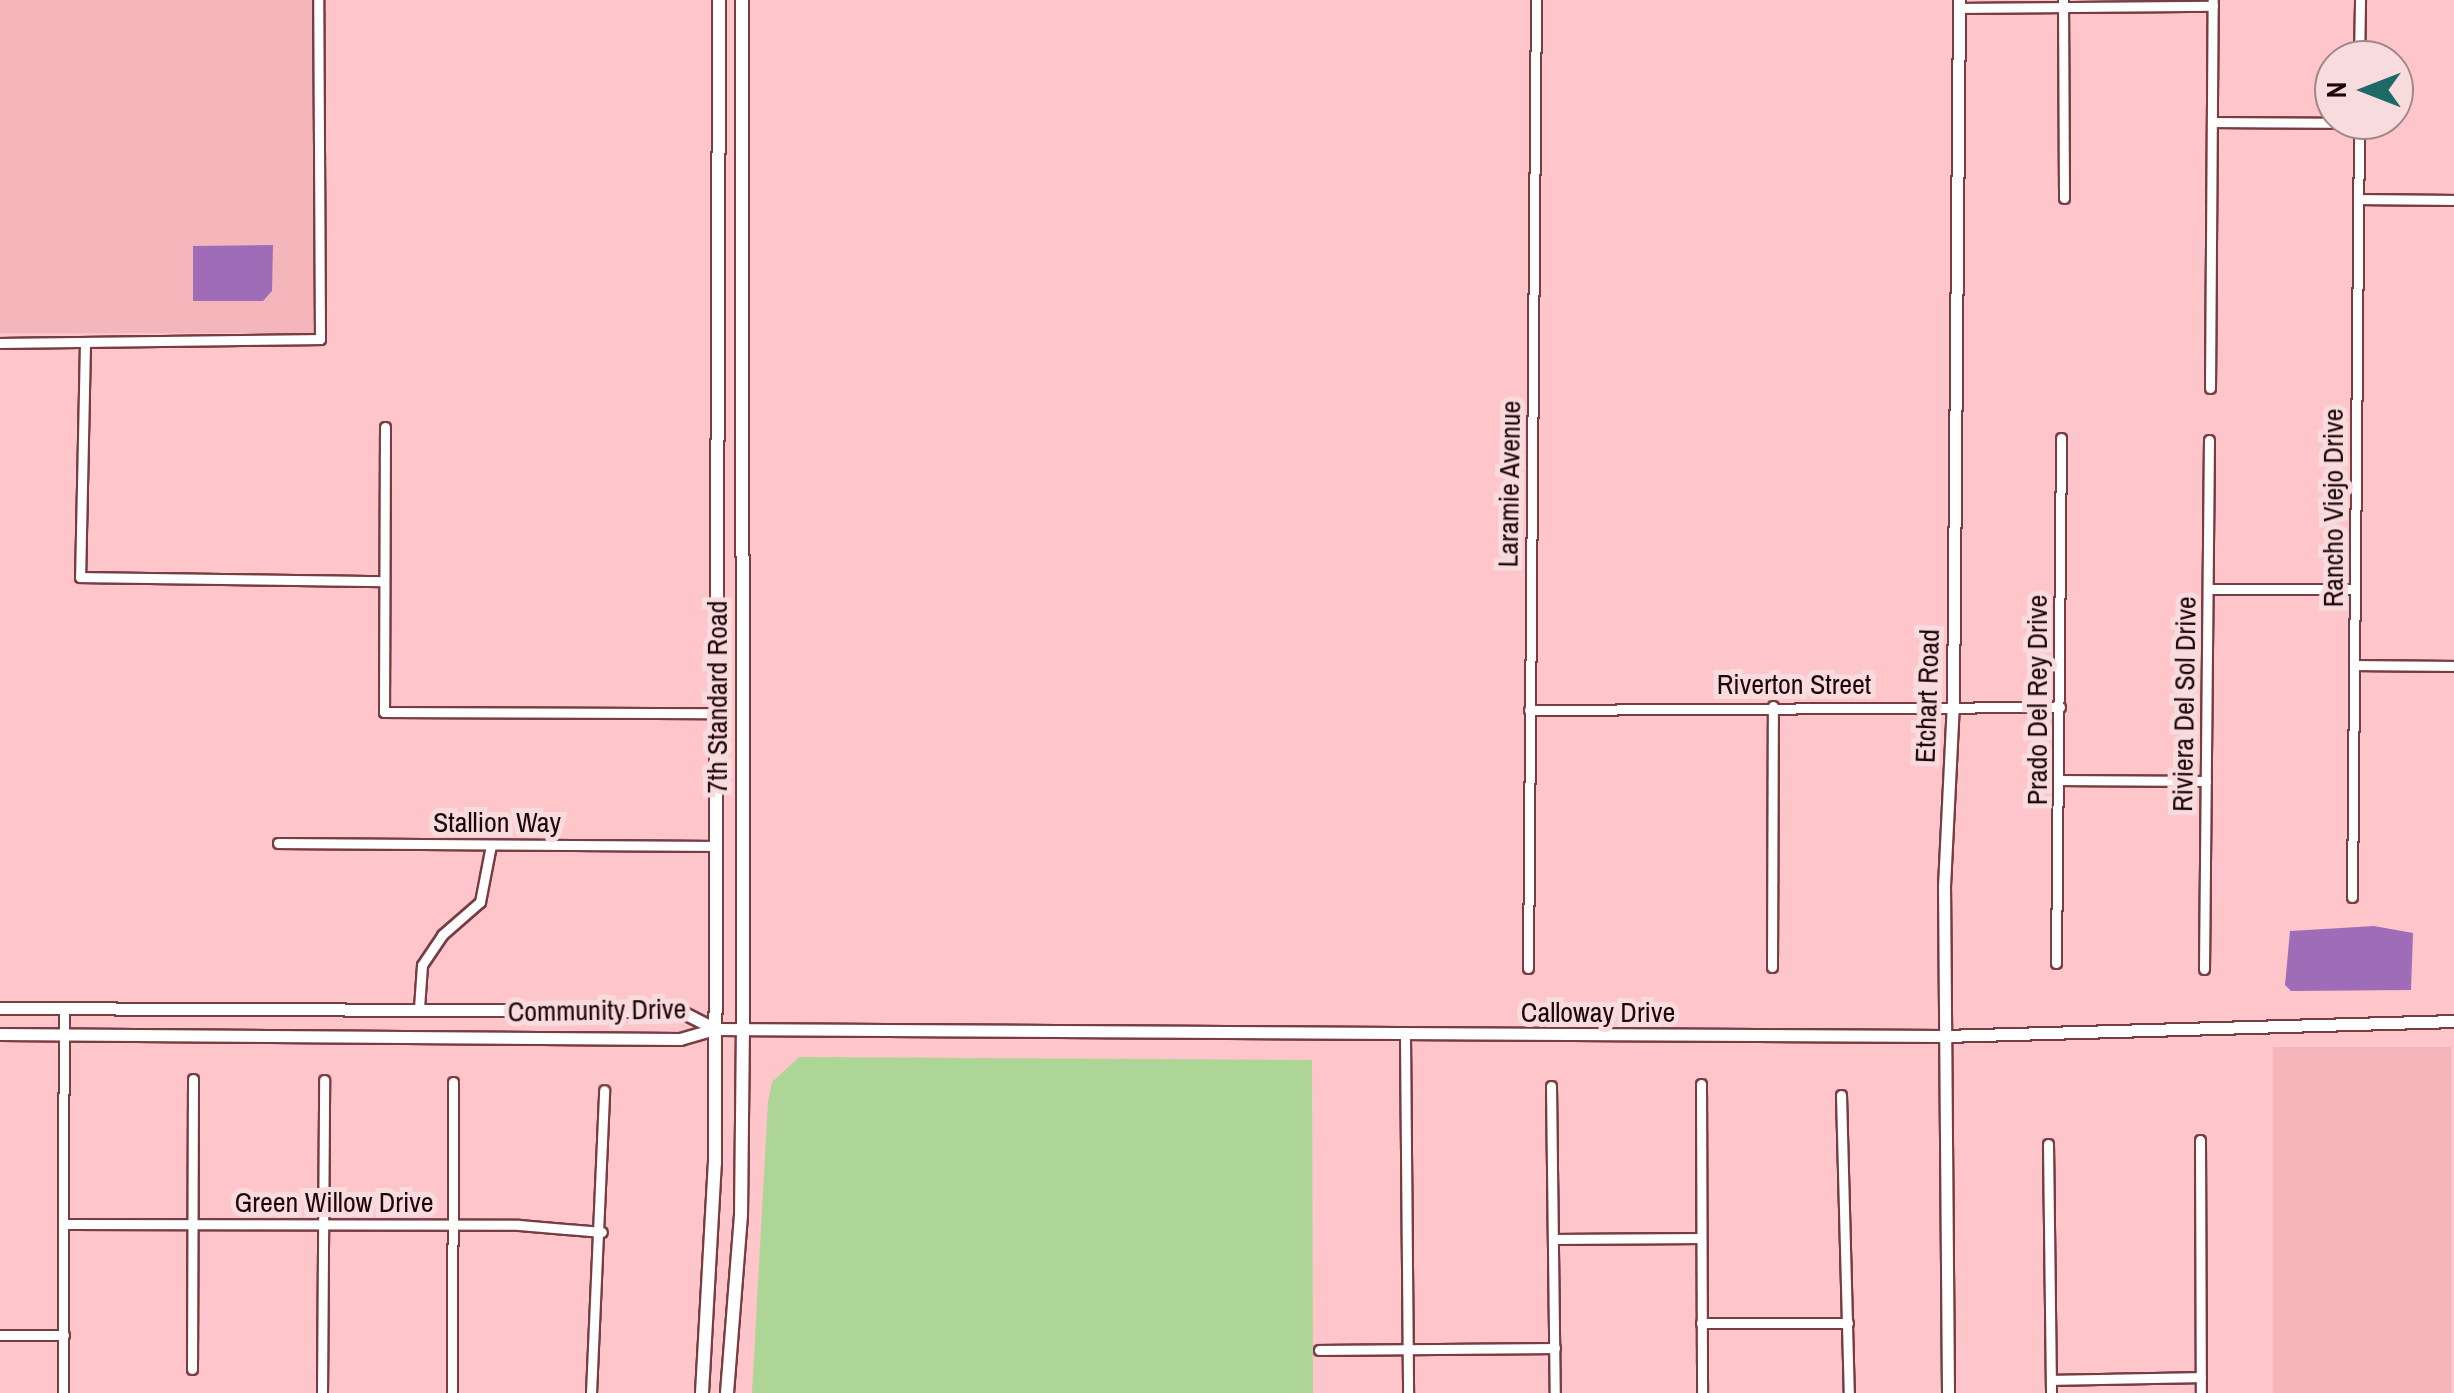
<!DOCTYPE html>
<html>
<head>
<meta charset="utf-8">
<style>
  body { margin:0 }
  #map { position:relative; width:2454px; height:1393px; overflow:hidden; background:#fec6ca; font-family:"Archivo Narrow",sans-serif }
  div>[style] { position:absolute }
  [style*='--x'] { left:calc(var(--x)*1px); top:calc(var(--y)*1px); width:calc(var(--w)*1px); rotate:calc(var(--a)*1deg) }
  .built>* { inset:0; background:#f4b6ba; transform-origin:0 0 }
  .green>* { inset:0; background:#add595 }
  .water>* { inset:0; background:#9f6db7 }
  .roads { filter:drop-shadow(2px 0 #763d43) drop-shadow(-2px 0 #763d43) drop-shadow(0 2px #763d43) drop-shadow(0 -2px #763d43) }
  .street>* { height:9px; margin:-4.5px; padding:0 4.5px; transform-origin:4.5px; border-radius:4.5px; background:#fff }
  .secondary>* { height:11px; margin:-5.5px; padding:0 5.5px; transform-origin:5.5px; border-radius:5.5px; background:#fff }
  .primary>* { height:12px; margin:-6px; padding:0 6px; transform-origin:6px; border-radius:6px; background:#fff }
  span { translate:-50% -50%; white-space:nowrap; text-align:center; line-height:1.15; -webkit-text-stroke:10px #f8dbdd; paint-order:stroke }
  .street-label { font-size:28px; color:#1e070a }
  .north { position:absolute; left:2314px; top:40px; width:100px; height:100px; box-sizing:border-box; background:#f8dbdd; border:2px solid #a18689; border-radius:50%; rotate:270deg; font-size:28px; font-weight:700; line-height:40px; text-align:center; color:#1e070a }
  .north::after { content:''; display:block; margin:auto; width:35px; height:45px; background:#1c6968; clip-path:polygon(50% 0,100% 100%,50% 72%,0 100%) }
</style>
</head>
<body>
<div id="map">
  <div class="built">
    <i style="left:0;top:0;width:326px;height:333px"></i>
    <i style="left:2451px;top:1047px;width:346px;height:178px;rotate:90deg"></i>
  </div>
  <div class="green">
    <i style="clip-path:polygon(799px 1057px,1312px 1060px,1313px 1393px,752px 1393px,768px 1102px,772px 1082px)"></i>
  </div>
  <div class="water">
    <i style="clip-path:polygon(273px 245px,272px 291px,263px 301px,193px 301px,193px 246px)"></i>
    <i style="clip-path:polygon(2374px 926px,2413px 933px,2411px 990px,2291px 991px,2285px 985px,2290px 931px)"></i>
  </div>
  <div class="roads">
    <div class="street">
      <i style="--x:2063;--y:0;--w:198;--a:89.7"></i>
      <i style="--x:1959;--y:8;--w:254;--a:-0.5"></i>
      <i style="--x:2359;--y:60;--w:60;--a:-89"></i>
      <i style="--x:2212;--y:122;--w:146;--a:0.4"></i>
      <i style="--x:2358;--y:199;--w:96;--a:0.6"></i>
      <i style="--x:0;--y:343;--w:320;--a:-0.7"></i>
      <i style="--x:320;--y:339;--w:339;--a:-90.3"></i>
      <i style="--x:85;--y:343;--w:234;--a:91.2"></i>
      <i style="--x:80;--y:577;--w:302;--a:0.8"></i>
      <i style="--x:2210;--y:388;--w:388;--a:-89.6"></i>
      <i style="--x:385;--y:427;--w:285;--a:90.2"></i>
      <i style="--x:384;--y:712;--w:333;--a:0.2"></i>
      <i style="--x:2208;--y:589;--w:147;--a:0"></i>
      <i style="--x:2354;--y:665;--w:100;--a:0.6"></i>
      <i style="--x:1529;--y:710;--w:531;--a:-0.32"></i>
      <i style="--x:2060;--y:780;--w:146;--a:0.4"></i>
      <i style="--x:278;--y:843;--w:438;--a:0.4"></i>
      <i style="--x:2352;--y:897;--w:777;--a:-89.48"></i>
      <i style="--x:2056;--y:963;--w:525;--a:-89.45"></i>
      <i style="--x:1772;--y:967;--w:261;--a:-89.8"></i>
      <i style="--x:1528;--y:968;--w:968;--a:-89.53"></i>
      <i style="--x:2204;--y:969;--w:529;--a:-89.46"></i>
      <i style="--x:419;--y:1008;--w:43;--a:-86"></i>
      <i style="--x:422;--y:965;--w:36;--a:-56"></i>
      <i style="--x:442;--y:935;--w:50;--a:-41"></i>
      <i style="--x:480;--y:902;--w:58;--a:-79.1"></i>
      <i style="--x:1405;--y:1037;--w:356;--a:89.5"></i>
      <i style="--x:1701;--y:1084;--w:309;--a:89.8"></i>
      <i style="--x:1551;--y:1086;--w:307;--a:89.3"></i>
      <i style="--x:1841;--y:1095;--w:298;--a:88.5"></i>
      <i style="--x:2200;--y:1140;--w:253;--a:89.8"></i>
      <i style="--x:2048;--y:1144;--w:249;--a:89.3"></i>
      <i style="--x:65;--y:1224;--w:454;--a:0.1"></i>
      <i style="--x:519;--y:1225;--w:83;--a:4.8"></i>
      <i style="--x:1554;--y:1239;--w:147;--a:-0.4"></i>
      <i style="--x:1701;--y:1323;--w:147;--a:0"></i>
      <i style="--x:0;--y:1335;--w:64;--a:0"></i>
      <i style="--x:1319;--y:1350;--w:236;--a:-0.5"></i>
      <i style="--x:192;--y:1369;--w:290;--a:-89.8"></i>
      <i style="--x:2051;--y:1380;--w:150;--a:-1.1"></i>
      <i style="--x:63;--y:1393;--w:385;--a:-89.9"></i>
      <i style="--x:322;--y:1393;--w:313;--a:-89.6"></i>
      <i style="--x:452;--y:1393;--w:311;--a:-89.8"></i>
      <i style="--x:591;--y:1393;--w:303;--a:-87.5"></i>
    </div>
    <div class="secondary">
      <i style="--x:0;--y:1008;--w:680;--a:0.25"></i>
      <i style="--x:680;--y:1011;--w:39;--a:27"></i>
      <i style="--x:0;--y:1034;--w:680;--a:0.42"></i>
      <i style="--x:680;--y:1039;--w:36;--a:-16"></i>
      <i style="--x:715;--y:1029;--w:1229;--a:0.33"></i>
      <i style="--x:1944;--y:1036;--w:510;--a:-1.68"></i>
      <i style="--x:1948;--y:1393;--w:507;--a:-90.45"></i>
      <i style="--x:1944;--y:886;--w:181;--a:-87.2"></i>
      <i style="--x:1953;--y:705;--w:705;--a:-89.51"></i>
    </div>
    <div class="primary">
      <i style="--x:702;--y:1393;--w:230;--a:-86.8"></i>
      <i style="--x:715;--y:1163;--w:1163;--a:-89.8"></i>
      <i style="--x:727;--y:1393;--w:179;--a:-85.5"></i>
      <i style="--x:741;--y:1215;--w:185;--a:-89.4"></i>
      <i style="--x:743;--y:1030;--w:1030;--a:-90.06"></i>
    </div>
  </div>
  <div class="street-label">
    <span style="left:1509px;top:484px;rotate:-89deg">Laramie Avenue</span>
    <span style="left:2333px;top:508px;rotate:-90deg">Rancho Viejo Drive</span>
    <span style="left:1794px;top:684px">Riverton Street</span>
    <span style="left:1927px;top:696px;rotate:-88deg">Etchart Road</span>
    <span style="left:717px;top:697px;rotate:-90deg">7th Standard Road</span>
    <span style="left:2037px;top:700px;rotate:-90deg">Prado Del Rey Drive</span>
    <span style="left:2184px;top:704px;rotate:-89deg">Riviera Del Sol Drive</span>
    <span style="left:497px;top:822px">Stallion Way</span>
    <span style="left:597px;top:1010px;rotate:-1deg">Community Drive</span>
    <span style="left:1598px;top:1012px">Calloway Drive</span>
    <span style="left:334px;top:1202px">Green Willow Drive</span>
  </div>
  <div class="north">N</div>
</div>
</body>
</html>
